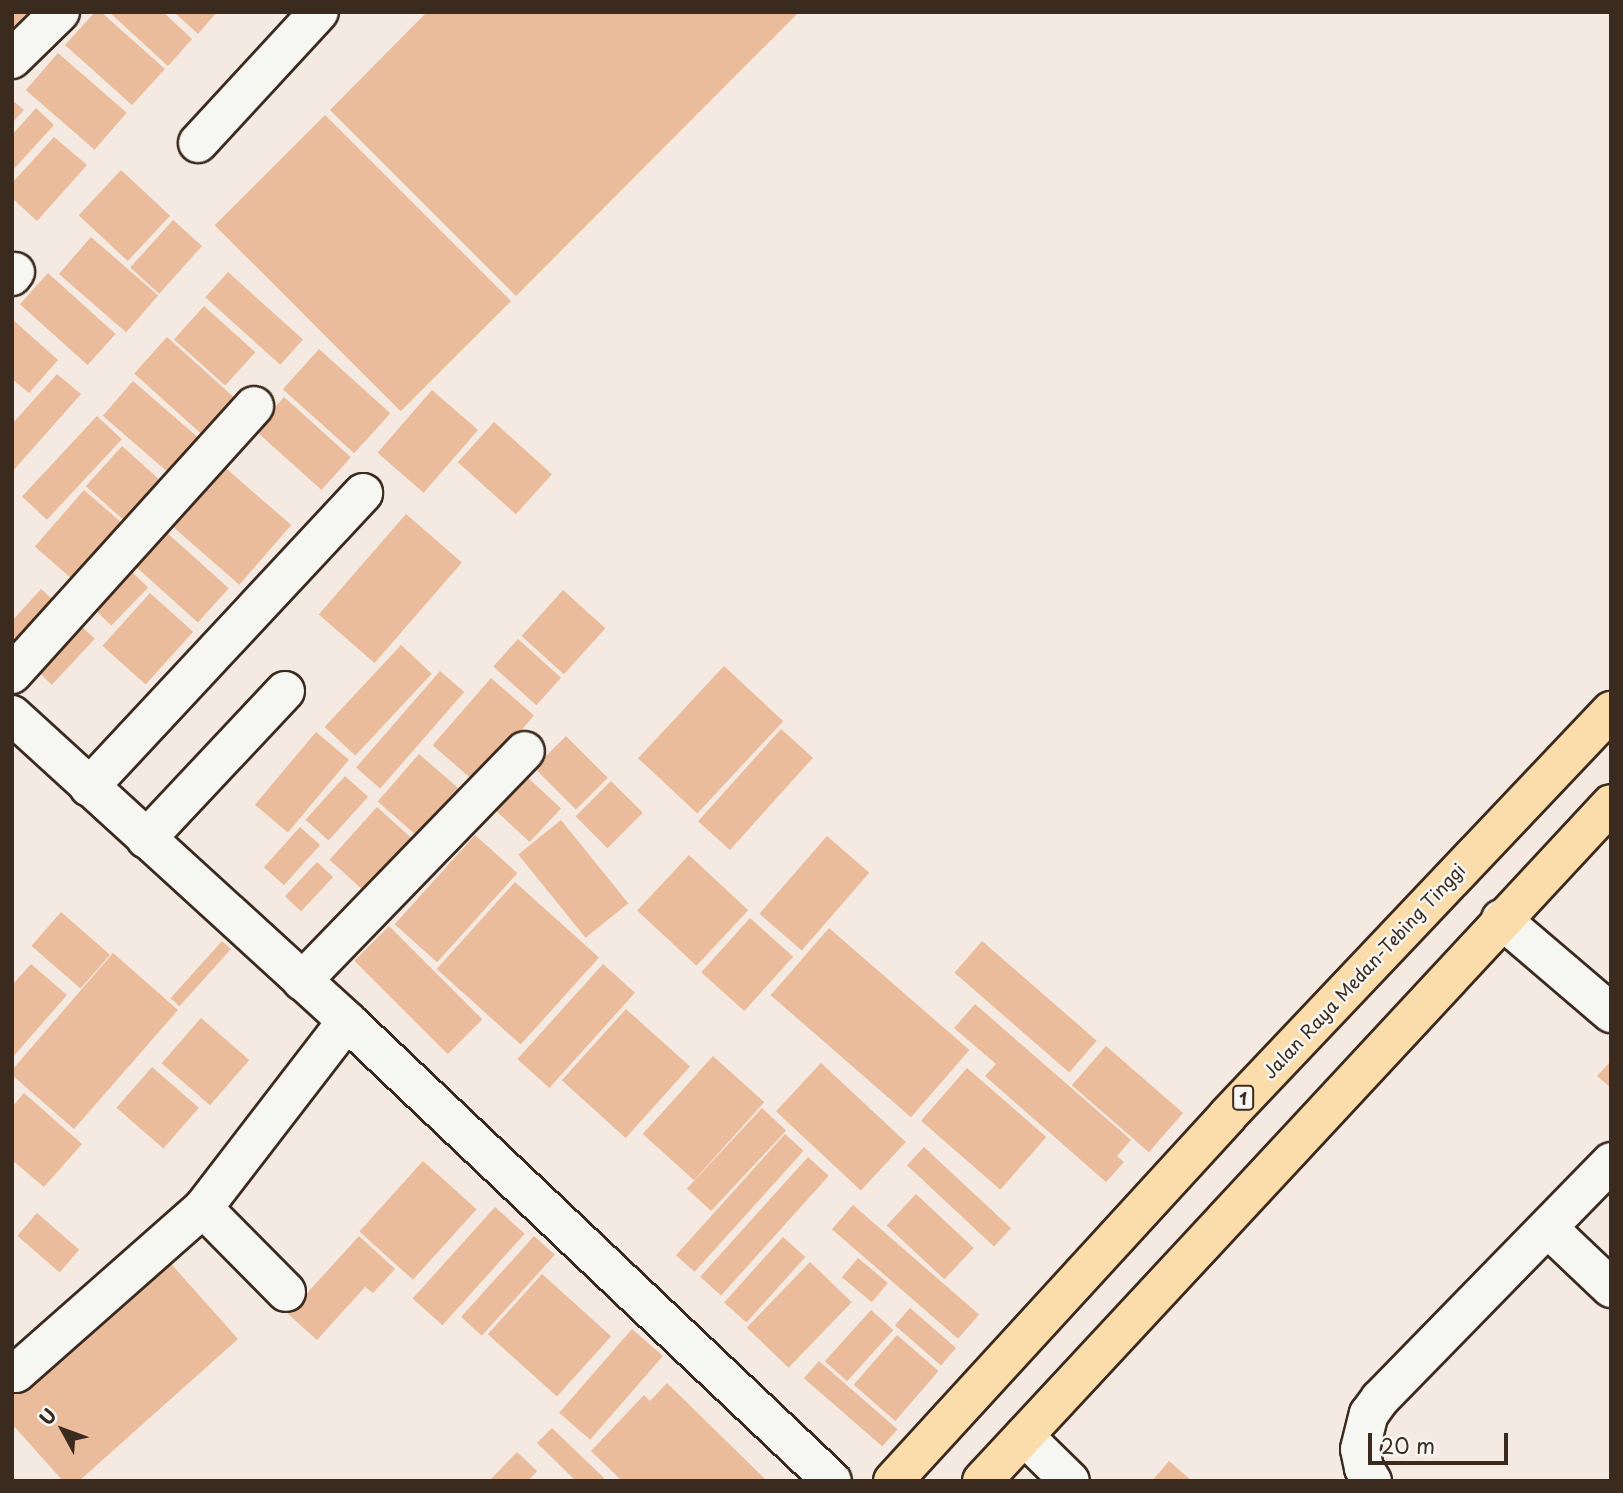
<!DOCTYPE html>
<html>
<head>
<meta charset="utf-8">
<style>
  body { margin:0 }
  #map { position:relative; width:1623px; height:1493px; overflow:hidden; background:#f4eae1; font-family:"Playpen Sans",sans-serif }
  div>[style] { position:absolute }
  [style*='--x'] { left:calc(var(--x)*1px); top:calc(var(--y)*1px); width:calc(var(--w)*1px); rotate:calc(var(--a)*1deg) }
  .building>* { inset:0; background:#ebbc9b; transform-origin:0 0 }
  .roads { filter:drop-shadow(2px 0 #3b2a1e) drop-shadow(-2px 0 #3b2a1e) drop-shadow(0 2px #3b2a1e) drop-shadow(0 -2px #3b2a1e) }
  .minor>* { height:38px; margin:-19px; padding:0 19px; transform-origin:19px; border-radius:19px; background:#f6f6f2 }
  .highway>* { height:38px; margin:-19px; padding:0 19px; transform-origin:19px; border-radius:19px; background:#fbddab }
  span { translate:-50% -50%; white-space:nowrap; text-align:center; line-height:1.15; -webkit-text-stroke:5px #f6f6f2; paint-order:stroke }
  .shield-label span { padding:2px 5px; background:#f6f6f2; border:2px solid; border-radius:5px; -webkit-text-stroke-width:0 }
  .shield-label { font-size:16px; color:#3b2a1e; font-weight:700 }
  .street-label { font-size:18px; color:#3b2a1e }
  .frame { position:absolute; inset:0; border:14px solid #3b2a1e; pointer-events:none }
  .north { position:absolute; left:28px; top:1395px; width:70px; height:70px; -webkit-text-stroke:5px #f6f6f2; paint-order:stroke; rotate:311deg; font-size:19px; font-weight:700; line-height:28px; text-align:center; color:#3b2a1e }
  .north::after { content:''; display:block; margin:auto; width:24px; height:32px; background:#3b2a1e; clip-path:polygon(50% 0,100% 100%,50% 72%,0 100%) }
  .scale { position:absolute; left:1368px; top:1433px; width:140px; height:32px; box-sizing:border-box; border:4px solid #3b2a1e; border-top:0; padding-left:9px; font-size:21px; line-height:24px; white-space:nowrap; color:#3b2a1e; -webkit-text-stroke:5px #f6f6f2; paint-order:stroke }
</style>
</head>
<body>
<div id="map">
  <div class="building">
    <i style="clip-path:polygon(12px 12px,31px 12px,12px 34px)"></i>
    <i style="clip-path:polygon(95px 12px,101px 12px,165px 69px,132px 105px,65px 45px)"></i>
    <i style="clip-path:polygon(109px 12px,163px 12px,192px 39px,168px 66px)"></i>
    <i style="clip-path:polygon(174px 12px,217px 12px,198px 34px)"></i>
    <i style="clip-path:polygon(427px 12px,799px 12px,516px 296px,330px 110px)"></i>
    <i style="left:58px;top:53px;width:91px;height:49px;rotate:41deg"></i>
    <i style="clip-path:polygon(12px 100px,24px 110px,12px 123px)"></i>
    <i style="clip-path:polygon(36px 108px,54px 125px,12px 171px,12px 135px)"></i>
    <i style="left:325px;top:115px;width:263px;height:156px;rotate:45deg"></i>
    <i style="clip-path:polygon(54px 137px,87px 165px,37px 221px,12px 198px,12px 183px)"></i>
    <i style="left:121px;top:170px;width:67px;height:62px;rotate:43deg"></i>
    <i style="left:173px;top:220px;width:39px;height:64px;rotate:42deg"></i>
    <i style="left:91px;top:237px;width:89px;height:49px;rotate:41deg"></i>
    <i style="left:228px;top:272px;width:101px;height:34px;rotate:42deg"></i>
    <i style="left:48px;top:273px;width:91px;height:42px;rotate:42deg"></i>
    <i style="left:204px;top:306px;width:69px;height:45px;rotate:42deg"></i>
    <i style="clip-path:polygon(12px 319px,58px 360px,29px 393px,12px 379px)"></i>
    <i style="left:167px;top:337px;width:96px;height:49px;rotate:42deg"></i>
    <i style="left:319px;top:349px;width:96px;height:54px;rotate:42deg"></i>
    <i style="clip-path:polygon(57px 374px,81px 394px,12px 472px,12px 424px)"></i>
    <i style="left:133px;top:381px;width:92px;height:46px;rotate:41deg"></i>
    <i style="left:432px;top:390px;width:61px;height:83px;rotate:41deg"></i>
    <i style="left:284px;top:397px;width:90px;height:44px;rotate:42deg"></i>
    <i style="left:97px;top:416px;width:34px;height:110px;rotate:43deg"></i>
    <i style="left:494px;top:422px;width:78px;height:54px;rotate:42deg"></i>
    <i style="left:122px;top:446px;width:62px;height:54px;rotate:42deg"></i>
    <i style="left:221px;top:464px;width:93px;height:79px;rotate:41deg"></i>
    <i style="left:84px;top:490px;width:55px;height:75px;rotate:41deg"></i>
    <i style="left:406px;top:514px;width:74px;height:133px;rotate:41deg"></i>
    <i style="left:164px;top:530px;width:87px;height:46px;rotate:42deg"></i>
    <i style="left:128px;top:568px;width:28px;height:53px;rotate:44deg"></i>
    <i style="clip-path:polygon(41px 589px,60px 606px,23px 648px,12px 638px,12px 621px)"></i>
    <i style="left:563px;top:590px;width:57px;height:62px;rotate:42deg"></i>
    <i style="left:150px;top:593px;width:58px;height:71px;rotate:42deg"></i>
    <i style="left:78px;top:623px;width:23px;height:63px;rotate:43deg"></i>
    <i style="left:518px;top:639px;width:58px;height:37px;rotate:42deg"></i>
    <i style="left:401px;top:645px;width:42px;height:112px;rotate:43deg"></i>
    <i style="left:724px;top:666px;width:81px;height:126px;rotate:43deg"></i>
    <i style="left:440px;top:671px;width:32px;height:128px;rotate:41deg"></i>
    <i style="left:491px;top:678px;width:57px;height:89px;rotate:41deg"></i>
    <i style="left:781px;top:729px;width:43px;height:124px;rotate:42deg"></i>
    <i style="left:316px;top:732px;width:43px;height:95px;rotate:40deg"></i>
    <i style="left:566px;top:736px;width:59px;height:45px;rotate:45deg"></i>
    <i style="left:419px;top:754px;width:55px;height:63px;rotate:41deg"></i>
    <i style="left:523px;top:773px;width:52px;height:46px;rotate:43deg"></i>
    <i style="left:345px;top:776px;width:31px;height:59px;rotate:42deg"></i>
    <i style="left:611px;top:781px;width:45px;height:50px;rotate:45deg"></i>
    <i style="left:377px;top:807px;width:54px;height:71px;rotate:42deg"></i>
    <i style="left:561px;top:820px;width:107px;height:55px;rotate:51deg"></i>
    <i style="left:300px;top:827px;width:27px;height:54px;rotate:42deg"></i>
    <i style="left:475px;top:835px;width:57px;height:120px;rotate:42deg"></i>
    <i style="left:827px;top:836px;width:56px;height:103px;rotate:41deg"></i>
    <i style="left:689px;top:855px;width:81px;height:76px;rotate:43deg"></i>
    <i style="left:317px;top:862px;width:22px;height:47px;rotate:43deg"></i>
    <i style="left:515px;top:882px;width:113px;height:117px;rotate:42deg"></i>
    <i style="left:61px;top:912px;width:65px;height:45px;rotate:41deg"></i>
    <i style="left:750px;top:918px;width:58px;height:73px;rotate:42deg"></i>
    <i style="left:389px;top:926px;width:132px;height:49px;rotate:45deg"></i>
    <i style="left:829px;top:928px;width:186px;height:89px;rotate:41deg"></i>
    <i style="left:222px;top:941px;width:12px;height:77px;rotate:42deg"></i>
    <i style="left:982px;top:941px;width:152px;height:42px;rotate:41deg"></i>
    <i style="clip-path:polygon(113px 953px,178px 1010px,74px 1129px,12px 1075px,12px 1070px)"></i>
    <i style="clip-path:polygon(31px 964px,67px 995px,12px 1058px,12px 985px)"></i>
    <i style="left:603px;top:964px;width:43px;height:128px;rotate:42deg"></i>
    <i style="clip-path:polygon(975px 1004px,1131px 1140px,1117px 1156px,1124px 1162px,1106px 1182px,985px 1076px,996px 1064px,954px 1028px)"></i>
    <i style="left:626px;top:1009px;width:86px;height:96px;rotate:42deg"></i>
    <i style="left:201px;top:1018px;width:64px;height:60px;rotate:41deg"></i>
    <i style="left:1106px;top:1046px;width:102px;height:52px;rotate:41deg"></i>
    <i style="left:713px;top:1056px;width:69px;height:105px;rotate:42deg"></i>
    <i style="clip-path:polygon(1611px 1061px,1611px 1088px,1597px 1076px)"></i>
    <i style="left:821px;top:1063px;width:116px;height:66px;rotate:43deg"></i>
    <i style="left:152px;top:1067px;width:62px;height:54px;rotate:41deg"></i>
    <i style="left:967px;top:1068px;width:105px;height:70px;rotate:41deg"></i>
    <i style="clip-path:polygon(24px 1093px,82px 1144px,44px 1187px,12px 1160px,12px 1107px)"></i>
    <i style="left:762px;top:1108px;width:33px;height:110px;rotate:43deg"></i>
    <i style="left:785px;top:1134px;width:25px;height:163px;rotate:42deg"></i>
    <i style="left:924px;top:1147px;width:119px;height:25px;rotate:43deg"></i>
    <i style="left:808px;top:1157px;width:28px;height:161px;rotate:42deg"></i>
    <i style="left:423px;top:1161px;width:72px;height:95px;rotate:42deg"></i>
    <i style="left:916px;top:1194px;width:79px;height:43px;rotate:43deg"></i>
    <i style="left:853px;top:1205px;width:167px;height:32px;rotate:41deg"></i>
    <i style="left:495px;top:1207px;width:40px;height:123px;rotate:42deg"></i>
    <i style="left:37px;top:1213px;width:56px;height:30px;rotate:41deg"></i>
    <i style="clip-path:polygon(359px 1236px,395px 1269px,373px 1293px,365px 1287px,317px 1340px,288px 1314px)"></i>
    <i style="left:534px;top:1236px;width:28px;height:109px;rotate:42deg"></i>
    <i style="left:783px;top:1237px;width:30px;height:88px;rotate:42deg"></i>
    <i style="clip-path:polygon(165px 1257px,238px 1339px,79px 1481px,63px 1481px,12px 1424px,12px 1393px)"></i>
    <i style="left:858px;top:1258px;width:39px;height:25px;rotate:40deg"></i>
    <i style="left:810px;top:1262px;width:58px;height:91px;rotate:44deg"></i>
    <i style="left:542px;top:1274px;width:93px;height:81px;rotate:42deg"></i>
    <i style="left:910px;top:1308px;width:61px;height:23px;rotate:41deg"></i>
    <i style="left:871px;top:1310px;width:30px;height:69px;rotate:42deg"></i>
    <i style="left:632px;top:1329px;width:41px;height:111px;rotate:41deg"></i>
    <i style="left:897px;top:1335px;width:55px;height:66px;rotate:41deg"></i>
    <i style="left:819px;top:1361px;width:104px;height:23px;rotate:41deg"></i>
    <i style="clip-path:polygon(667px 1383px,767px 1481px,622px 1481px,591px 1451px,644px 1395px,650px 1401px)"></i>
    <i style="clip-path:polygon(552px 1428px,604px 1478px,601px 1481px,576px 1481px,537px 1443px)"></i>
    <i style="clip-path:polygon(517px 1452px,537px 1471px,528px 1481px,489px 1481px)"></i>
    <i style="clip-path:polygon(1169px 1461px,1192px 1481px,1152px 1481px)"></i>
  </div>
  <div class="roads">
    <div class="minor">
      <i style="--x:12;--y:59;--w:67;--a:-44.4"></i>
      <i style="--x:198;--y:143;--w:178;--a:-47.3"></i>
      <i style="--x:12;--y:276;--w:5;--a:-53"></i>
      <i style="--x:12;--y:674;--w:361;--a:-47.9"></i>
      <i style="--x:12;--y:715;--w:454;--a:42.4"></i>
      <i style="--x:347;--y:1021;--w:668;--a:43.48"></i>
      <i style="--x:89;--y:787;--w:402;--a:-47"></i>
      <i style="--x:146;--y:839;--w:203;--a:-46.8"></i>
      <i style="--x:1501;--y:919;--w:145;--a:40.5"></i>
      <i style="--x:302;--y:981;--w:320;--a:-45.9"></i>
      <i style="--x:203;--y:1208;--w:118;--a:45.3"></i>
      <i style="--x:1548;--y:1228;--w:87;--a:43.6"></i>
      <i style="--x:16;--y:1373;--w:249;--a:-41.4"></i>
      <i style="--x:203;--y:1208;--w:236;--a:-52.4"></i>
      <i style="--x:1024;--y:1436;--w:64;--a:44.4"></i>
      <i style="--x:1372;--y:1481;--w:15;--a:-122"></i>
      <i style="--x:1364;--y:1468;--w:19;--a:-102"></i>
      <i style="--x:1360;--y:1449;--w:36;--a:-76"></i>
      <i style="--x:1369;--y:1414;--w:19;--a:-54"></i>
      <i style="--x:1380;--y:1399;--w:331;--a:-45.7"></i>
    </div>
    <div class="highway">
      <i style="--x:893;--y:1481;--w:496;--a:-47.5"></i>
      <i style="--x:1228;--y:1115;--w:557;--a:-46.53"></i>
      <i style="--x:982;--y:1481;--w:924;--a:-47.1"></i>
    </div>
  </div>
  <div class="shield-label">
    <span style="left:1243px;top:1098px">1</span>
  </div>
  <div class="street-label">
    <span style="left:1364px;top:971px;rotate:-47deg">Jalan Raya Medan-Tebing Tinggi</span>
  </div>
  <div class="frame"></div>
  <div class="north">U</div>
  <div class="scale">20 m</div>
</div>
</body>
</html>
